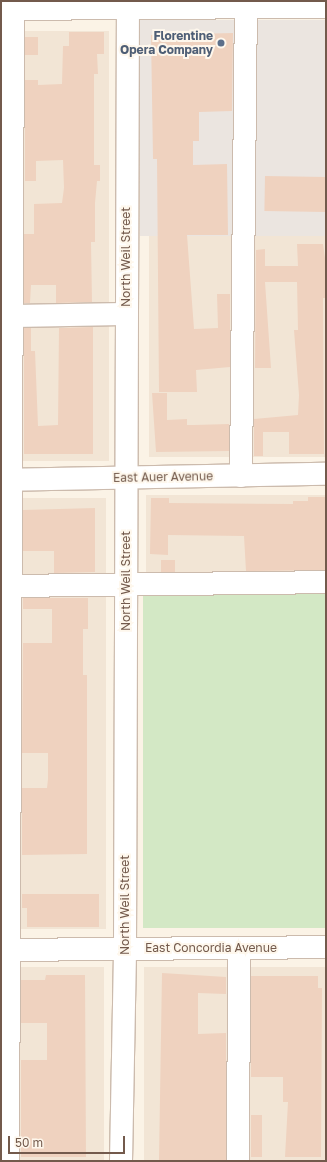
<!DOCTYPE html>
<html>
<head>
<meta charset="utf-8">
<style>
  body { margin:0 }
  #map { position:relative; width:327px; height:1162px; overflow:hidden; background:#fbf3e6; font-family:"Golos Text",sans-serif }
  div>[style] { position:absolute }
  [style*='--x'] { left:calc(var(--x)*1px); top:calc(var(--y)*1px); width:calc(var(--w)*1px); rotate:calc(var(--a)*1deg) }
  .residential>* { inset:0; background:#f2e5d5; transform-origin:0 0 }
  .industrial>* { inset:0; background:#ebe5e0; transform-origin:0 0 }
  .green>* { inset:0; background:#d3e8c5; transform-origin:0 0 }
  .building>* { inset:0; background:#efd2bf; transform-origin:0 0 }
  .roads { filter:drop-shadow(1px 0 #ccbbad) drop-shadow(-1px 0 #ccbbad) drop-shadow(0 1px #ccbbad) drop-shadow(0 -1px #ccbbad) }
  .minor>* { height:22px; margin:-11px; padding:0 11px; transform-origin:11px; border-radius:11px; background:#fff }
  .dots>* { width:11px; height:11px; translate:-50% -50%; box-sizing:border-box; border:2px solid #fef7ec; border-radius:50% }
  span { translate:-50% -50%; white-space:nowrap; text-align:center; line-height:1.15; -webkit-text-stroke:4px #fef7ec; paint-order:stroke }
  .service-label { font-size:12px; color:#4e5e75; font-weight:700 }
  .right { translate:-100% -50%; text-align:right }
  .street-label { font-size:12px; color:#735a4c }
  .frame { position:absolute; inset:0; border:2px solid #735a4c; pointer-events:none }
  .scale { position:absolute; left:8px; top:1136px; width:117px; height:18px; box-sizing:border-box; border:2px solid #735a4c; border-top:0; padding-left:5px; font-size:12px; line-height:14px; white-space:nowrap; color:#735a4c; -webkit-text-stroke:3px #fef7ec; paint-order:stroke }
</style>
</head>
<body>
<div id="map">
  <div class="residential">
    <i style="left:1px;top:31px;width:108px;height:430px"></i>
    <i style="left:326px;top:236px;width:221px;height:177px;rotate:90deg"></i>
    <i style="left:326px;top:495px;width:90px;height:180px;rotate:90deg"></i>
    <i style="left:106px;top:498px;width:431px;height:105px;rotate:90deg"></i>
    <i style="left:104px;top:967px;width:194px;height:103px;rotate:90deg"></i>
    <i style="left:326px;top:967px;width:194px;height:182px;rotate:90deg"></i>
  </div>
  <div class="industrial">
    <i style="left:326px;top:20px;width:216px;height:186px;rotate:90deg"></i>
  </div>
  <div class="green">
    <i style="left:326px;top:585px;width:343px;height:183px;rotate:90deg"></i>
  </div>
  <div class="building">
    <i style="clip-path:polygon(69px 32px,104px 32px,104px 54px,97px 54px,98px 74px,94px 74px,94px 165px,100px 165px,100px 181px,97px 181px,95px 203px,95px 242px,91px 242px,92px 302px,56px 303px,56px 285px,31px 285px,30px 303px,24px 303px,24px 234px,34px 234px,34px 204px,62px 203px,64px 188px,63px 160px,36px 161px,36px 181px,25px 181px,25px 80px,38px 80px,38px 85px,62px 84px,63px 46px,69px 46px)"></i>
    <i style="clip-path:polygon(233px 33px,232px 111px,199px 112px,199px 141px,193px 141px,193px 165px,227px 164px,228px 235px,187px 235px,194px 329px,218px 328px,217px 294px,230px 294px,230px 367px,196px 370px,197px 392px,159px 392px,157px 159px,153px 159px,151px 35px)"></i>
    <i style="left:25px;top:37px;width:13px;height:18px"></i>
    <i style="left:265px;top:176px;width:61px;height:35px;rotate:1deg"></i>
    <i style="clip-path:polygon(297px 244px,323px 244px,326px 265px,326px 298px,323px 298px,324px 454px,289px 454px,289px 432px,263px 432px,263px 456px,254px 456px,254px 419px,298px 415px,299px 395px,294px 330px,298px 330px,297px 282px,265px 282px,271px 368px,255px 368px,256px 250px,265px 249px,265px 266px,298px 266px)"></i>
    <i style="clip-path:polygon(93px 327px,93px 454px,24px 454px,24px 328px,31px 328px,31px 351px,35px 351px,38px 426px,58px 425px,59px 328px)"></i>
    <i style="clip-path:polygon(152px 393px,167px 393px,167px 420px,187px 419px,187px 425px,194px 425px,229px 424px,229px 451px,156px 452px)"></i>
    <i style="clip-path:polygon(308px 497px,326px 497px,326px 570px,246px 571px,244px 536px,168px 535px,168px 555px,150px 554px,151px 498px,169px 498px,169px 503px,293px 504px,293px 501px,308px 501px)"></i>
    <i style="clip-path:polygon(95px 508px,95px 572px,54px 573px,54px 551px,23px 551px,23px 510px)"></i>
    <i style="left:161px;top:560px;width:14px;height:12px"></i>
    <i style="clip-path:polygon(23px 598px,88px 598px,88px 629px,83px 629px,83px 675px,87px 675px,87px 854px,22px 855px,22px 788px,47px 788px,48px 779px,48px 753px,22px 753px,23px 643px,52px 643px,52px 609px,23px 609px)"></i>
    <i style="clip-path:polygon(22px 894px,99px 894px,99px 927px,27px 927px,27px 908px,22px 908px)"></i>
    <i style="clip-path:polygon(162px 973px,226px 977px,226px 994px,198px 993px,198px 1034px,226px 1033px,226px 1161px,159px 1160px)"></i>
    <i style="clip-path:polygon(46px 975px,85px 975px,86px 1157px,21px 1157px,21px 1060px,47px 1060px,47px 1023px,21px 1023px,21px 980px,45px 980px)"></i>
    <i style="clip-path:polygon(251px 976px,318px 976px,318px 988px,322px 988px,321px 1157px,285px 1157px,288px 1102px,283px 1102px,283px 1077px,251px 1077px)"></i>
    <i style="left:251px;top:1115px;width:11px;height:42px"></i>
  </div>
  <div class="roads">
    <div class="minor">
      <i style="--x:1;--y:9;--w:325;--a:-0.4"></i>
      <i style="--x:12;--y:316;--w:114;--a:-1"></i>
      <i style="--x:241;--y:476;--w:469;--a:-89.4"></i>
      <i style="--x:1;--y:480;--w:325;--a:-1.1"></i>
      <i style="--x:9;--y:586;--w:317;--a:-0.7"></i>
      <i style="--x:1;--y:950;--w:325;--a:-0.5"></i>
      <i style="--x:8;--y:1161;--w:1160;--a:-89.75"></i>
      <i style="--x:121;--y:1161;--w:212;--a:-88.9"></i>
      <i style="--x:125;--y:949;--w:948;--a:-89.82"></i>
      <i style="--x:238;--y:1161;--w:213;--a:-89.7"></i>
    </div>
  </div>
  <div class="dots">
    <i style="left:221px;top:43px;background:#5c6f8a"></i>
  </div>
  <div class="service-label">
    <span class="right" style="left:213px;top:43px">Florentine<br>Opera Company</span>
  </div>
  <div class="street-label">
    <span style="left:126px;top:257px;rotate:-90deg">North Weil Street</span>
    <span style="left:163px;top:477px;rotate:-1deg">East Auer Avenue</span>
    <span style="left:126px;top:581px;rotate:-90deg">North Weil Street</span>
    <span style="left:125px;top:905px;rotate:-90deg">North Weil Street</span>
    <span style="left:211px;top:948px">East Concordia Avenue</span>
  </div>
  <div class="frame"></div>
  <div class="scale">50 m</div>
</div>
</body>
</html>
